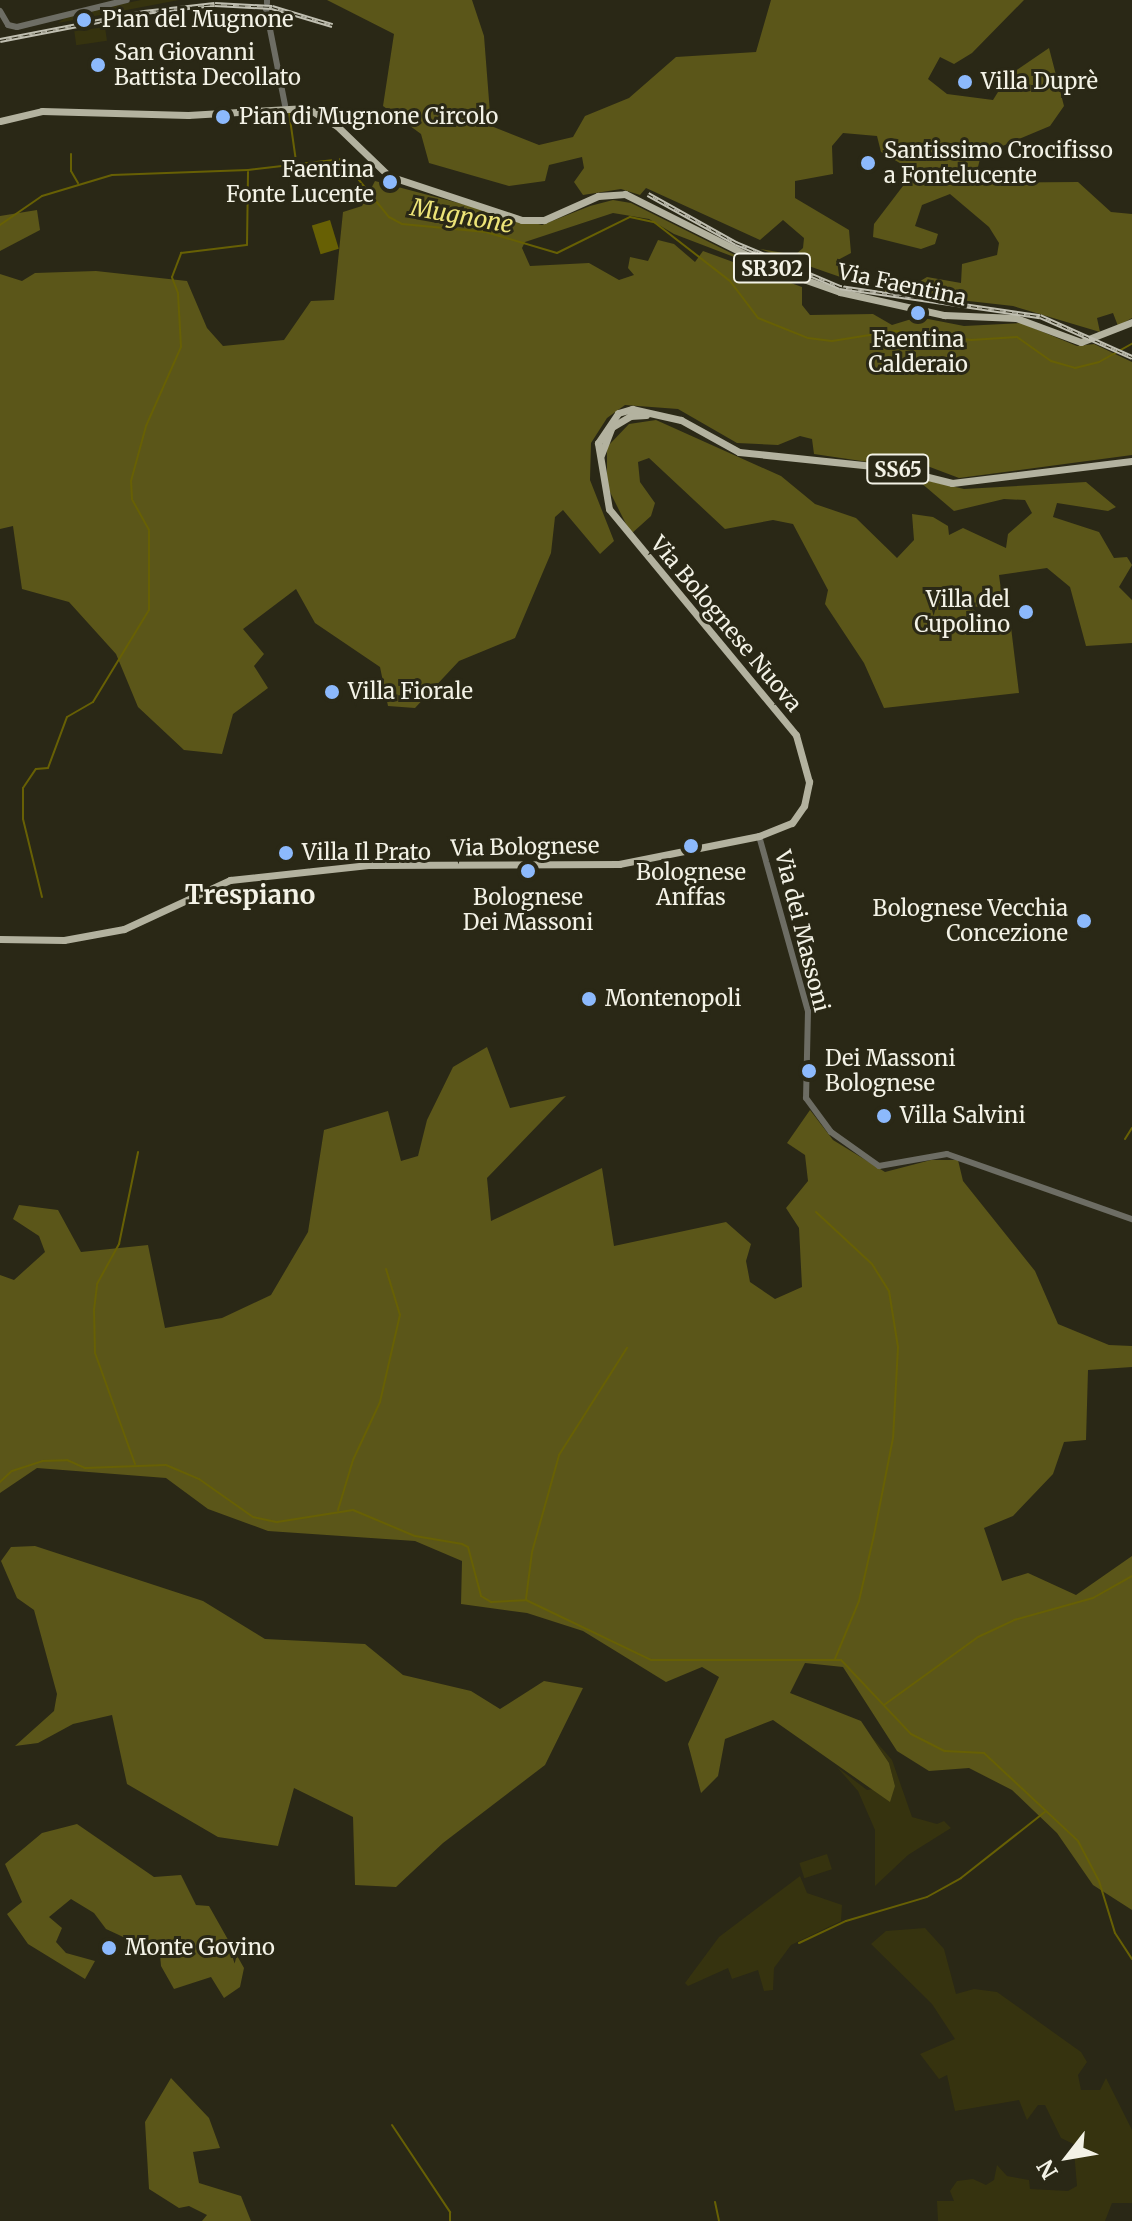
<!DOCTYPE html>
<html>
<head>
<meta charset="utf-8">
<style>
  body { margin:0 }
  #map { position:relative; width:1132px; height:2221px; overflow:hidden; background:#2a2816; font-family:Merriweather,serif }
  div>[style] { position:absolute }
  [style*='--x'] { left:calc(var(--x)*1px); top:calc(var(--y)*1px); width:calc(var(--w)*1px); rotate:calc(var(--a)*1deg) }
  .green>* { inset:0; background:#36330f; transform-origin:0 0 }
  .forest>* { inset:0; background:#5b5619 }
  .water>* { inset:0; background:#676004; transform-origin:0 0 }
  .stream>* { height:2px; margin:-1px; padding:0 1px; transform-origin:1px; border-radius:1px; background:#676004 }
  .tertiary>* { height:6px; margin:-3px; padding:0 3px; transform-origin:3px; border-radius:3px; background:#6d6d64 }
  .primary>* { height:7px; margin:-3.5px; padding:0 3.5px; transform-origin:3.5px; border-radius:3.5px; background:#b3b29f }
  .rail>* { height:5px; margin-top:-2.5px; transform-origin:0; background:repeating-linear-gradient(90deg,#2a2816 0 6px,#c0bfb1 0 12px); box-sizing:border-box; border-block:2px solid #c0bfb1 }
  .dots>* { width:22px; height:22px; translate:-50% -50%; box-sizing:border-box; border:4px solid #2a2816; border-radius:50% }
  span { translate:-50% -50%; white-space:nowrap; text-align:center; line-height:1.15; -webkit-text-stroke:6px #2a2816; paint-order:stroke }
  .shield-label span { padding:2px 6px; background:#2a2816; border:2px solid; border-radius:6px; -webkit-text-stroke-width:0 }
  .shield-label { font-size:20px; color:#f3f2e6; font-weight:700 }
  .poi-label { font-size:22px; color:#f3f2e6 }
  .left { translate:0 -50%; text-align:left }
  .right { translate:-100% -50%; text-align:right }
  .street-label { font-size:22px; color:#f3f2e6 }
  .water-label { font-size:24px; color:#ede478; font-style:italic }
  .quarter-label { font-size:26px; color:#f3f2e6; font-weight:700 }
  .north { position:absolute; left:1028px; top:2117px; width:80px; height:80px; -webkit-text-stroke:6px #2a2816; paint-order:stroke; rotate:239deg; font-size:22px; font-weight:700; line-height:32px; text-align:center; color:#f3f2e6 }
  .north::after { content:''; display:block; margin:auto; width:28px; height:36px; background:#f3f2e6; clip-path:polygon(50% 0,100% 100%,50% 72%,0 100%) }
</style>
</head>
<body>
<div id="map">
  <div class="green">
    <i style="clip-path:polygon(141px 0,179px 0,58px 23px,69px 15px)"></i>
    <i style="left:105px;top:27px;width:14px;height:31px;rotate:82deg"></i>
    <i style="clip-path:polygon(872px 1737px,892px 1760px,912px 1817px,937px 1824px,944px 1821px,951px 1828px,908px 1855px,875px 1886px,875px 1830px,858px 1791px,837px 1767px,867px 1790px,895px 1786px,889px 1763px)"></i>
    <i style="left:827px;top:1854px;width:16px;height:29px;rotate:72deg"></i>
    <i style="clip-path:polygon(800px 1876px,807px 1893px,842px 1905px,841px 1921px,791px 1945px,774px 1968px,773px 1990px,764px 1991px,758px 1970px,732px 1979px,728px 1968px,688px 1986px,685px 1983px,719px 1937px)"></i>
    <i style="clip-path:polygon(925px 1928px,944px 1949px,956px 1994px,974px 1989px,997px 1992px,1081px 2052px,1087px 2062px,1078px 2075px,1081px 2090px,1100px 2090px,1106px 2078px,1132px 2130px,1132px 2203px,1112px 2203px,1105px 2221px,938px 2221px,937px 2201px,954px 2201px,950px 2191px,957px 2181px,973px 2179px,986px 2185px,994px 2180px,997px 2165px,1007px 2176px,1029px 2180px,1030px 2189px,1068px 2191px,1077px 2186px,1074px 2151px,1082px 2148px,1061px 2138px,1045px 2105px,1038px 2105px,1027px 2120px,1019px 2100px,955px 2111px,947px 2075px,939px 2079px,920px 2054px,955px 2039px,932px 2004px,871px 1944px,886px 1931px)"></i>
  </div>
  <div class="forest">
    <i style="clip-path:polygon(327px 0,472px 0,484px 36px,491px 126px,539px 145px,573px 137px,585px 116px,629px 98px,676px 57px,756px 52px,771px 0,1024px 0,972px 53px,954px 64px,940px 57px,928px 79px,947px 94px,993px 100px,1008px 76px,1049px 48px,1064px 106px,1050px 126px,981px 155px,974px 183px,1078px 182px,1111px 212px,1132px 214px,1132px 318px,1118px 326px,1113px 313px,1097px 318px,1100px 332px,1013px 306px,879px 291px,891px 282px,907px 289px,927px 277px,961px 283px,962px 264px,997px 255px,999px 243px,989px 227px,950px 194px,922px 205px,915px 226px,938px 234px,935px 244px,921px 249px,873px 237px,874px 224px,906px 182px,910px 169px,881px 152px,877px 136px,843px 133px,832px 146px,833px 174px,795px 181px,795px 198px,849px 230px,851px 253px,836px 261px,846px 279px,760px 249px,795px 255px,803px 248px,804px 238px,783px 220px,760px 240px,646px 188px,640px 195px,621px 189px,583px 195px,574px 182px,584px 168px,582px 157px,549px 165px,545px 181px,509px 186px,429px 163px,421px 134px,383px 106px,394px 34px)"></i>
    <i style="clip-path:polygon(375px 181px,542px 225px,590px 206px,613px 200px,631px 203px,755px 265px,674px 234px,649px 219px,613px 213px,525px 242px,522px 248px,530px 266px,589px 263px,619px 280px,634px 275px,628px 268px,630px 257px,648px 261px,658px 240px,674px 244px,695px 262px,703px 251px,802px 287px,802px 305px,810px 315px,873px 314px,892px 325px,918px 317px,964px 326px,1021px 323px,1077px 346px,1094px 344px,1132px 362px,1132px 455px,959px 478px,914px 461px,875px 463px,814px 454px,812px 439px,800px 436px,778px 445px,737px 443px,678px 409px,625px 405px,607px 418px,591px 443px,590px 480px,614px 541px,600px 554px,563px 510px,555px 517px,551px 553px,515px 638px,459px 661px,415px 708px,388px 706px,380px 667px,315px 623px,296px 589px,243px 629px,264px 654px,254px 666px,268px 688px,233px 714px,222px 754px,184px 750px,138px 707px,116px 654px,69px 602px,22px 589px,13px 526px,0 529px,0 274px,22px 281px,35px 273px,96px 271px,187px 281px,207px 328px,223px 346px,284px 340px,311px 301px,334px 300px,343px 212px,362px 206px)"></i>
    <i style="clip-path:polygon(37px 210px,40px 230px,0 251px,0 216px)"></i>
    <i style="clip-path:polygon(656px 420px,781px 476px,815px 504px,856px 518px,897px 558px,914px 540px,912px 514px,933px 517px,948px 526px,949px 535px,963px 528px,1006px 548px,1008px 534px,1032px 513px,1025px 500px,1004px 499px,954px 511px,920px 482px,899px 474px,964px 489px,1086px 482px,1116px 507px,1108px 511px,1057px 503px,1053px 517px,1099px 532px,1114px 558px,1127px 557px,1132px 565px,1119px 587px,1132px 600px,1132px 643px,1086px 646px,1070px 587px,1047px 568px,999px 575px,1003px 605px,971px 607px,985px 621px,1010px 619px,1019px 693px,884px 708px,864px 663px,825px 604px,828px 590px,793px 524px,773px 520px,725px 529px,649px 458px,638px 462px,640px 482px,655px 503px,651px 516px,631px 534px,607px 486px,607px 447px,629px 424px)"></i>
    <i style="clip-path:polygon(487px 1047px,510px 1108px,566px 1096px,487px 1178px,491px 1221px,602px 1168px,614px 1246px,726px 1222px,751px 1244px,746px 1261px,750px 1282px,775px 1299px,802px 1287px,799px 1228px,786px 1208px,808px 1181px,805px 1155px,787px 1143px,810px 1110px,833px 1140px,885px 1172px,931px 1160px,958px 1160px,963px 1181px,1035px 1271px,1058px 1324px,1109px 1345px,1132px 1346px,1132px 1367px,1088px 1370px,1086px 1440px,1064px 1442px,1053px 1474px,1013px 1516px,984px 1528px,1002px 1581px,1028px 1573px,1076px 1595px,1132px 1556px,1132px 1910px,1093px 1885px,1057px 1833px,1012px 1790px,969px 1768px,929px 1771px,897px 1751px,843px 1667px,805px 1663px,790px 1693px,861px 1721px,889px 1763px,895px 1786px,890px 1802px,773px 1720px,725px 1739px,718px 1776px,701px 1793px,688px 1744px,719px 1677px,702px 1667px,666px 1682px,583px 1631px,527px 1613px,461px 1604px,462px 1561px,415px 1541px,268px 1531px,208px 1509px,166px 1478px,37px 1468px,0 1493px,0 1275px,14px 1280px,45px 1252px,39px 1236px,13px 1219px,19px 1205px,58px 1210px,81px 1252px,148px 1245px,165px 1328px,222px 1318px,271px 1295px,308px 1232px,324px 1130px,388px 1111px,401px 1161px,418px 1156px,427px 1120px,453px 1067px)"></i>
    <i style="clip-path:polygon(35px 1546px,203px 1601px,265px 1639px,365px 1644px,403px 1675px,471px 1691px,500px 1709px,544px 1681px,583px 1688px,545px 1765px,443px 1843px,396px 1887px,355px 1885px,353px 1817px,294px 1788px,278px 1846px,218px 1837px,127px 1784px,112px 1715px,73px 1724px,38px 1743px,15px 1746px,54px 1711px,57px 1694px,34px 1610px,17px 1598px,1px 1561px,11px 1547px)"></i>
    <i style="clip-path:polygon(77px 1824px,154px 1877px,181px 1875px,196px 1905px,209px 1906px,244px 1968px,240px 1987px,224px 1998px,211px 1977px,174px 1989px,161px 1966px,159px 1944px,134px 1942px,106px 1929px,94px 1913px,71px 1899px,49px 1917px,62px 1928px,56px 1942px,66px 1953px,95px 1961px,85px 1979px,28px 1944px,7px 1914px,22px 1902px,5px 1864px,42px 1833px)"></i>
    <i style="clip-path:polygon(171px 2078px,209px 2118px,220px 2148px,193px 2152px,199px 2183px,241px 2196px,251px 2221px,202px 2221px,207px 2215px,189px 2206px,179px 2208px,149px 2189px,145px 2122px)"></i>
  </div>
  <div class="water">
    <i style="left:330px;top:220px;width:30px;height:19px;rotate:73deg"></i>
  </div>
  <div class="stream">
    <i style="--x:289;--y:112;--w:49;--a:81.9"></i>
    <i style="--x:71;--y:154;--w:17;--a:90"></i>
    <i style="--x:71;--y:171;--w:14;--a:60"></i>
    <i style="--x:0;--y:225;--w:51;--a:-34.6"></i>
    <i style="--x:42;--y:196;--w:73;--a:-16.7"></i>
    <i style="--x:112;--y:175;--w:136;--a:-2.1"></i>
    <i style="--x:248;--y:170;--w:95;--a:-6.7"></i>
    <i style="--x:342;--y:159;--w:75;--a:51"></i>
    <i style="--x:389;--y:217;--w:15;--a:28"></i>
    <i style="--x:402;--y:224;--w:84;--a:5.4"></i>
    <i style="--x:486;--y:232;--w:74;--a:16.5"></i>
    <i style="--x:557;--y:253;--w:81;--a:-26.3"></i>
    <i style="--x:630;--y:217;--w:25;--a:12"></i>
    <i style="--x:654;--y:222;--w:96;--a:37.8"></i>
    <i style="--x:730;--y:281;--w:46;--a:52.9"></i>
    <i style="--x:758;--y:318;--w:54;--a:21.8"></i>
    <i style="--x:808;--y:338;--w:24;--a:7"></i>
    <i style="--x:832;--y:341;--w:64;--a:-9"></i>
    <i style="--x:895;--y:331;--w:77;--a:6.8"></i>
    <i style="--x:971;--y:340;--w:46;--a:-3.7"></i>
    <i style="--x:1017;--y:337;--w:42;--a:35.2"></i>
    <i style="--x:1051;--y:361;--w:25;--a:16"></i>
    <i style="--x:1075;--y:368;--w:25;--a:-14"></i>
    <i style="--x:1099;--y:362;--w:38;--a:-29"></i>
    <i style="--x:42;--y:897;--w:80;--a:-103.7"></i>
    <i style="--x:23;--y:819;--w:31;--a:-90"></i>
    <i style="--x:23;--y:788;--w:23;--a:-56"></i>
    <i style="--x:36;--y:769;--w:12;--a:-5"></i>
    <i style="--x:48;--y:768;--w:54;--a:-69.6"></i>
    <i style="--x:67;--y:717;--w:30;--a:-30"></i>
    <i style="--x:93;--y:702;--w:108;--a:-58.7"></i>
    <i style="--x:149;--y:610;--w:80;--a:-90"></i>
    <i style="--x:149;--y:530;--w:35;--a:-119"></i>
    <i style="--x:132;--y:499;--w:18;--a:-93"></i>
    <i style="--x:131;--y:481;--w:57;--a:-74.7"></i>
    <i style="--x:146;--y:426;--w:86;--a:-66.1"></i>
    <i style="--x:181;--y:347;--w:54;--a:-93.2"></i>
    <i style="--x:178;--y:293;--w:17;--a:-111"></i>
    <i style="--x:172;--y:277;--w:26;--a:-69"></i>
    <i style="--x:181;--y:253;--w:66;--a:-6.9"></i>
    <i style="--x:247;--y:245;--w:73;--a:-89.2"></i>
    <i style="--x:1125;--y:1139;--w:13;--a:-58"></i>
    <i style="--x:816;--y:1212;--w:76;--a:42.9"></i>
    <i style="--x:872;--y:1264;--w:32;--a:58"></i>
    <i style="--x:889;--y:1291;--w:57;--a:80.9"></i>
    <i style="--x:898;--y:1347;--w:91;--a:93.1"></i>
    <i style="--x:893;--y:1438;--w:99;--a:101.1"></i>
    <i style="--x:874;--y:1535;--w:68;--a:102.8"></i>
    <i style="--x:859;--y:1601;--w:63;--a:112.5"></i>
    <i style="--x:135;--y:1464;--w:118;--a:-109.8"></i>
    <i style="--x:95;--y:1353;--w:43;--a:-91.3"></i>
    <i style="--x:94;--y:1310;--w:26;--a:-83"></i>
    <i style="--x:97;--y:1284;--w:46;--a:-61.2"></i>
    <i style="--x:119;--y:1244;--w:94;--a:-78.3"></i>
    <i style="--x:0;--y:1482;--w:16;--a:-43"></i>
    <i style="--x:12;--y:1471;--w:32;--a:-18"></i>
    <i style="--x:42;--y:1461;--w:25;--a:-2"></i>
    <i style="--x:67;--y:1460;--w:20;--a:24"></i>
    <i style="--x:85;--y:1468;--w:81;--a:-2.1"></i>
    <i style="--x:166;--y:1465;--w:36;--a:23"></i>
    <i style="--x:199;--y:1479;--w:66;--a:35.1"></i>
    <i style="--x:253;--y:1517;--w:25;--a:12"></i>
    <i style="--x:277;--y:1522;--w:77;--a:-9"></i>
    <i style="--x:353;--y:1510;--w:67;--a:22.8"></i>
    <i style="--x:415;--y:1536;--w:48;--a:9.7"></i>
    <i style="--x:462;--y:1544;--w:7;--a:27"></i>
    <i style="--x:468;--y:1547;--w:51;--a:75.1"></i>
    <i style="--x:481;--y:1596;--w:12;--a:31"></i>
    <i style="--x:491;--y:1602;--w:35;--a:-3"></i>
    <i style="--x:526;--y:1600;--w:139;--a:25.6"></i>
    <i style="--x:651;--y:1660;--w:190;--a:0"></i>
    <i style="--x:841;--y:1660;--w:102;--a:46.6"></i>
    <i style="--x:911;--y:1734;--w:38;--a:27"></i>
    <i style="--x:945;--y:1751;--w:39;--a:3"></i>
    <i style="--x:984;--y:1753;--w:129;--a:43.1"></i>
    <i style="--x:1078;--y:1841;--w:45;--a:62.3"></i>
    <i style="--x:1099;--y:1881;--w:54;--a:72.9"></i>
    <i style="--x:1115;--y:1933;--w:31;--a:57"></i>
    <i style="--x:338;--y:1510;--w:52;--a:-73.3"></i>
    <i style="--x:353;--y:1460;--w:64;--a:-65"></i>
    <i style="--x:380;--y:1402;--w:89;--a:-77.1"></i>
    <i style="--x:400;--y:1315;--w:48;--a:-106.9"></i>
    <i style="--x:526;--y:1599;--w:47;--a:-82.7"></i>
    <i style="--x:532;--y:1552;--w:101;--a:-74.4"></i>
    <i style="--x:559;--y:1455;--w:127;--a:-57.6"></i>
    <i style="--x:884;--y:1705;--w:116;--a:-35.9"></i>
    <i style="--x:978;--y:1637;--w:40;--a:-25"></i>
    <i style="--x:1014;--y:1620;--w:82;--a:-15.6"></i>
    <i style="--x:1093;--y:1598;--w:45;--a:-29.4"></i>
    <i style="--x:799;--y:1943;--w:52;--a:-25.1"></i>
    <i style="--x:846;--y:1921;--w:84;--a:-16.5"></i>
    <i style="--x:927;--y:1897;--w:39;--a:-29"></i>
    <i style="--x:961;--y:1878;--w:107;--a:-38.2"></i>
    <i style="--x:392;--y:2125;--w:105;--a:56.3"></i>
    <i style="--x:450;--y:2212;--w:9;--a:90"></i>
    <i style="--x:715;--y:2202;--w:19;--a:78"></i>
  </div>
  <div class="tertiary">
    <i style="--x:267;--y:3;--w:3;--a:-90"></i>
    <i style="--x:266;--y:9;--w:98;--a:78.8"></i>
    <i style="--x:0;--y:11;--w:16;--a:60"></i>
    <i style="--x:8;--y:25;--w:9;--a:13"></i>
    <i style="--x:17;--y:27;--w:113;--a:-13.8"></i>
    <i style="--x:759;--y:836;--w:182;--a:74.4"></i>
    <i style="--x:808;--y:1011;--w:87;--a:91.3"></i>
    <i style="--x:806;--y:1098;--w:42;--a:53.7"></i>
    <i style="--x:831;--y:1132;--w:59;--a:35.3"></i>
    <i style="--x:879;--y:1166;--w:69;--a:-10"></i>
    <i style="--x:947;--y:1154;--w:196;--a:19.4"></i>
  </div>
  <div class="primary">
    <i style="--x:0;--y:121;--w:43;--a:-13.4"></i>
    <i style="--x:42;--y:111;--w:146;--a:1.6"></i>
    <i style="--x:188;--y:115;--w:119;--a:-3.4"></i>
    <i style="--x:307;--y:108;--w:35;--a:31"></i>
    <i style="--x:337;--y:126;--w:72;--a:43.9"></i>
    <i style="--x:389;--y:176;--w:140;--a:18.3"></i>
    <i style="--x:522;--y:220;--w:22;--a:0"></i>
    <i style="--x:544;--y:220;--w:59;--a:-24"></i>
    <i style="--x:598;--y:196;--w:27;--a:-4"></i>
    <i style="--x:625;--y:194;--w:168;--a:26.6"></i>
    <i style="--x:775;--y:269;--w:69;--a:19.5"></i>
    <i style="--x:840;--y:292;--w:107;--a:12.5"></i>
    <i style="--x:944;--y:315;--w:72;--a:2.4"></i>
    <i style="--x:1016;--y:318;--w:69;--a:20.3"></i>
    <i style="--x:1081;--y:342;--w:55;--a:-21.4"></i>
    <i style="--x:601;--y:455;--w:30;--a:-69"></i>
    <i style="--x:612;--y:427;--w:21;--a:-31"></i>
    <i style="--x:630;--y:416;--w:16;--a:-4"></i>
    <i style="--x:0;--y:939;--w:64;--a:0.9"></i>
    <i style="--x:64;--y:940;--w:61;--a:-10.4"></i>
    <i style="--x:124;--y:929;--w:117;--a:-24.8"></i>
    <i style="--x:230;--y:880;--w:139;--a:-6.2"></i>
    <i style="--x:368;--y:865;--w:251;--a:-0.2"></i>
    <i style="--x:619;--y:864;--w:143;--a:-11.3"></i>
    <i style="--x:759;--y:836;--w:35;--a:-22"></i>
    <i style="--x:792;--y:823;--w:21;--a:-55"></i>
    <i style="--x:804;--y:806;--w:25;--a:-78"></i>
    <i style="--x:809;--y:782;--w:49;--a:-105.5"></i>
    <i style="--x:796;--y:735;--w:293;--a:-129.6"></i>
    <i style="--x:609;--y:509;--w:67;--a:-99.5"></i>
    <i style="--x:598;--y:443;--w:36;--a:-56"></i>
    <i style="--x:618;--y:413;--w:15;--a:-16"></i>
    <i style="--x:632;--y:409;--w:50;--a:12.7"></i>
    <i style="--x:681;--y:420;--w:66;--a:28.9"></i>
    <i style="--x:739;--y:452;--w:154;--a:6"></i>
    <i style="--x:892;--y:468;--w:62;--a:14"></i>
    <i style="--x:952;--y:483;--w:181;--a:-7"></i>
  </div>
  <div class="rail">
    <i style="--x:0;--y:40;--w:147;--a:-11"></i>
    <i style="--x:144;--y:12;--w:71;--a:-6.4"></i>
    <i style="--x:215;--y:4;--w:57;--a:3"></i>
    <i style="--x:272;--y:7;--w:63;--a:16.7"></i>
    <i style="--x:648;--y:194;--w:101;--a:29.1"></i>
    <i style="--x:736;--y:243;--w:113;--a:22.9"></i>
    <i style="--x:840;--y:287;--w:202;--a:8.3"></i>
    <i style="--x:1040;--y:316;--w:101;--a:24"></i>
  </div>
  <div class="dots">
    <i style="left:84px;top:20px;background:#8cb9fc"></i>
    <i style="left:98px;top:65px;background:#8cb9fc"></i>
    <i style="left:965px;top:82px;background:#8cb9fc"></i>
    <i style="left:223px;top:117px;background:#8cb9fc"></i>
    <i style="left:868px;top:163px;background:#8cb9fc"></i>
    <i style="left:390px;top:182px;background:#8cb9fc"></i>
    <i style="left:918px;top:313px;background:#8cb9fc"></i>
    <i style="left:1026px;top:612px;background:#8cb9fc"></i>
    <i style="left:332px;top:692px;background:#8cb9fc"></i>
    <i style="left:691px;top:846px;background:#8cb9fc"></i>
    <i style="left:286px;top:853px;background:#8cb9fc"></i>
    <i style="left:528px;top:871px;background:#8cb9fc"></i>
    <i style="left:1084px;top:921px;background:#8cb9fc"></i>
    <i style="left:589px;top:999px;background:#8cb9fc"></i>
    <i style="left:809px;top:1071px;background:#8cb9fc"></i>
    <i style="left:884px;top:1116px;background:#8cb9fc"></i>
    <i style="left:109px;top:1948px;background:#8cb9fc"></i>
  </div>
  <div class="shield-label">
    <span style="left:772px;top:268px">SR302</span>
    <span style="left:898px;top:469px">SS65</span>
  </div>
  <div class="poi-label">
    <span class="left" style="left:102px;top:20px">Pian del Mugnone</span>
    <span class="left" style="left:114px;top:65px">San Giovanni<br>Battista Decollato</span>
    <span class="left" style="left:981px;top:82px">Villa Duprè</span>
    <span class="left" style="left:239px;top:117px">Pian di Mugnone Circolo</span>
    <span class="left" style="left:884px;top:163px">Santissimo Crocifisso<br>a Fontelucente</span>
    <span class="right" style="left:374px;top:182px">Faentina<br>Fonte Lucente</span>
    <span style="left:918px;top:352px">Faentina<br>Calderaio</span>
    <span class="right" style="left:1010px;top:612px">Villa del<br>Cupolino</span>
    <span class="left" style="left:348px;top:692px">Villa Fiorale</span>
    <span class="left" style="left:302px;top:853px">Villa Il Prato</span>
    <span style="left:691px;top:885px">Bolognese<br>Anffas</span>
    <span style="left:528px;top:910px">Bolognese<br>Dei Massoni</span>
    <span class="right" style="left:1068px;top:921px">Bolognese Vecchia<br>Concezione</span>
    <span class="left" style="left:605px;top:999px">Montenopoli</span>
    <span class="left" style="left:825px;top:1071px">Dei Massoni<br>Bolognese</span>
    <span class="left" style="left:900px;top:1116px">Villa Salvini</span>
    <span class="left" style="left:125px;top:1948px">Monte Govino</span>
  </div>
  <div class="street-label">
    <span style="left:902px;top:285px;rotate:12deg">Via Faentina</span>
    <span style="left:726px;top:624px;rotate:50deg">Via Bolognese Nuova</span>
    <span style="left:525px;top:847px;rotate:-1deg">Via Bolognese</span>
    <span style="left:802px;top:931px;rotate:76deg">Via dei Massoni</span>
  </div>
  <div class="water-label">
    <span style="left:462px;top:216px;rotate:10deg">Mugnone</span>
  </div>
  <div class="quarter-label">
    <span style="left:250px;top:895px">Trespiano</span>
  </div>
  <div class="north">N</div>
</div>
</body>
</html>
